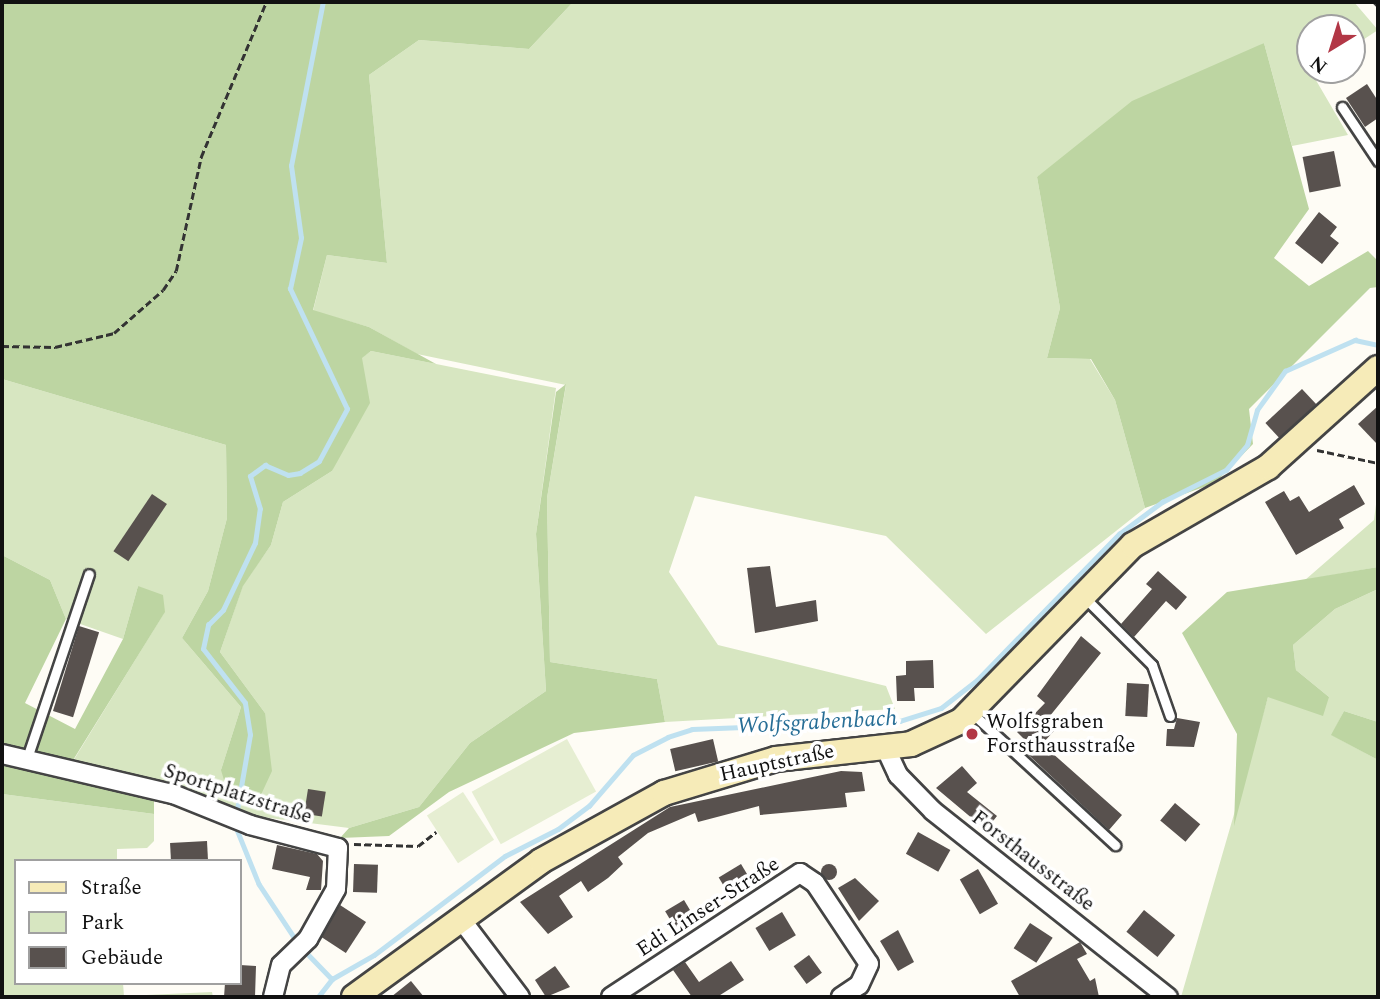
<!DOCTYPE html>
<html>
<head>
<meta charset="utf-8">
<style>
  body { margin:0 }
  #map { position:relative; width:1380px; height:999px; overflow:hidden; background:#fefcf5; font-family:Spectral,serif }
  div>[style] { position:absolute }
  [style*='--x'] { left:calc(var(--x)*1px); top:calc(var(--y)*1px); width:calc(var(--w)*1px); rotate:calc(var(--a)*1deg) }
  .green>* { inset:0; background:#d7e6c1 }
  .forest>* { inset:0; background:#bdd5a2 }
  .pitch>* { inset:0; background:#e6eed2; transform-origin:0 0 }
  .stream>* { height:4.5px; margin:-2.25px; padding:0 2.25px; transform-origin:2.25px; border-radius:2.25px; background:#bfe1f0 }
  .building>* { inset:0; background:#58514e; transform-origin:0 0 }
  .round { border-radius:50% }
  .path>* { height:2.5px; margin-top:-1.25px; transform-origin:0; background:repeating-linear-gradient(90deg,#333 0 7px,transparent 0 10.5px) }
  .roads { filter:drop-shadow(2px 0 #444) drop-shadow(-2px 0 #444) drop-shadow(0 2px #444) drop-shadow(0 -2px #444) }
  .service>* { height:9px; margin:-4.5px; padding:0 4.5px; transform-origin:4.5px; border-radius:4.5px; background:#fff }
  .minor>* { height:18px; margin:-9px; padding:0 9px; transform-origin:9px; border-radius:9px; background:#fff }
  .secondary>* { height:24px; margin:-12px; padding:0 12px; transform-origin:12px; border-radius:12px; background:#f6ebb8 }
  .dots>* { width:19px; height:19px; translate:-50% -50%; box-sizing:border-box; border:4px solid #fff; border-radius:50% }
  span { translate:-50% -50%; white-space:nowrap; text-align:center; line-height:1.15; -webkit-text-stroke:7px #fff; paint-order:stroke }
  .poi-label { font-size:21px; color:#111 }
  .left { translate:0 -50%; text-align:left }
  .street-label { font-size:21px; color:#111 }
  .water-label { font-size:23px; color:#276e96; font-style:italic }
  .frame { position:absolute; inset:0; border:4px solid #111; pointer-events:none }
  .legend { position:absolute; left:14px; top:859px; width:228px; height:126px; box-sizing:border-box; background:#fff; border:2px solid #a0a0a0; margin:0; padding:9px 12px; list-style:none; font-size:21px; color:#111 }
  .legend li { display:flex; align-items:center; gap:14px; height:35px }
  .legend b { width:35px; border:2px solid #a0a0a0 }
  .north { position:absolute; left:1296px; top:14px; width:70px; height:70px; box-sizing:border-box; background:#fff; border:2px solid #a0a0a0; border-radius:50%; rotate:218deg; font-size:19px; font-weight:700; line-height:28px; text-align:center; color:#111 }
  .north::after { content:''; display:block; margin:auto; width:24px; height:32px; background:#b23746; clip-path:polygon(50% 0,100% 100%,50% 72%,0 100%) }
</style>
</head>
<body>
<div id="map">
  <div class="green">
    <i style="clip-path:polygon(573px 2px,1354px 2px,1378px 30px,1352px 47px,1352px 28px,1310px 28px,1310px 70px,1348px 135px,1292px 146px,1264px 43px,1037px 177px,1060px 308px,1047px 358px,1090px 359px,1115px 400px,1145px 508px,986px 634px,886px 536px,695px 496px,669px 572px,718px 645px,886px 686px,895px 709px,665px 722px,657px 679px,550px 662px,547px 498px,566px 385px,417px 354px,369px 327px,313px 311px,327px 255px,387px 263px,369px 75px,419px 40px,529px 49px)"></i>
    <i style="clip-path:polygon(371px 351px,556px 388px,536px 534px,546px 691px,470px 743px,419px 807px,349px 828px,231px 813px,70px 766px,164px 613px,138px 586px,123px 639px,66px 619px,50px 580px,2px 555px,2px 379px,226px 445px,227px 518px,208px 591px,182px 638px,241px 707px,221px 770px,265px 713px,220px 652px,243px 585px,271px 545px,283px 502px,332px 471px,361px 358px)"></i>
    <i style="clip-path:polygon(1378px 489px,1378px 567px,1305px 580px,1374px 520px)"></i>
    <i style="clip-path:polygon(1378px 589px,1378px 722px,1344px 711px,1332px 735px,1378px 760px,1378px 997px,1181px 997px,1268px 697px,1329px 697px,1296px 670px,1293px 645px,1335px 609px)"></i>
    <i style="clip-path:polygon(2px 794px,154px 814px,154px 841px,147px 848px,117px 849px,117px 861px,16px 861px,16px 983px,123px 983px,124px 996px,212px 992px,213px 997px,2px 997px)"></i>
  </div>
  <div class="forest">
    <i style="clip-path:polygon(2px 2px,573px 2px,529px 49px,419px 40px,369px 75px,387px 263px,327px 255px,313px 310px,369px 327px,436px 364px,371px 351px,362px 358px,370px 403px,332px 471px,283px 502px,271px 545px,243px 586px,220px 652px,265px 713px,272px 771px,259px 799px,229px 797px,221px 770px,241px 707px,182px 638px,208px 591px,227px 518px,226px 445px,2px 379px)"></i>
    <i style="clip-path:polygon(1264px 43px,1309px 209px,1274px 258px,1309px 286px,1368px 251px,1378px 261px,1378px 287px,1370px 288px,1249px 409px,1253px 444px,1215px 483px,1145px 508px,1115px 400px,1091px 359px,1047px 358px,1060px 308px,1037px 177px,1132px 101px)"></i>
    <i style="clip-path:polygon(566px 384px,547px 498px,550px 662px,657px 679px,665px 722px,574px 733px,449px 792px,389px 836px,340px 838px,349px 828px,419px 807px,470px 743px,546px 691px,536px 534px,556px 392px)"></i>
    <i style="clip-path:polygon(2px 555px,50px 580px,66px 619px,25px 703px,75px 729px,123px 639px,138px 586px,163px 595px,165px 612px,62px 778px,154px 794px,154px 814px,2px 794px)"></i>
    <i style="clip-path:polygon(1378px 567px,1378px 589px,1335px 609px,1293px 645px,1296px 670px,1329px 697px,1323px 716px,1268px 697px,1234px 826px,1237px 734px,1182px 633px,1227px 592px)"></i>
    <i style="clip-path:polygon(1344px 711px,1378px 722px,1378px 760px,1331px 735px)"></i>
  </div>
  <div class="pitch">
    <i style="left:567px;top:739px;width:60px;height:109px;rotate:61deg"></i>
    <i style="left:463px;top:792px;width:57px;height:43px;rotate:57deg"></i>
  </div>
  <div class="stream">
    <i style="--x:237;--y:810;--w:76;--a:-80.2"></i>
    <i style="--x:250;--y:735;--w:32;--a:-99"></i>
    <i style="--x:245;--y:703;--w:68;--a:-127.9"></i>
    <i style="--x:203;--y:649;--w:25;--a:-78"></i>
    <i style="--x:208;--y:625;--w:21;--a:-45"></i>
    <i style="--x:223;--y:610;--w:74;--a:-64.5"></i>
    <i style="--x:255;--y:543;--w:34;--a:-82"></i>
    <i style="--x:260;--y:509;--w:34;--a:-107"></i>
    <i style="--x:250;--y:476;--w:19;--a:-36"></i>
    <i style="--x:265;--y:465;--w:25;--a:23"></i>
    <i style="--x:288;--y:475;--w:12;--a:-9"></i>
    <i style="--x:300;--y:473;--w:22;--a:-32"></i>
    <i style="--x:319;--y:461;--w:59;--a:-61.7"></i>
    <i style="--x:347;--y:409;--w:133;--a:-115.4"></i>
    <i style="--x:290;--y:289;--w:52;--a:-77.8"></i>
    <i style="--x:301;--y:238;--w:73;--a:-97.9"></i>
    <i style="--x:291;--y:166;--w:167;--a:-79"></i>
    <i style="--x:236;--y:827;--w:61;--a:68"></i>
    <i style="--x:259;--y:884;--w:71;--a:56.5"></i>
    <i style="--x:303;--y:949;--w:42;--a:46"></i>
    <i style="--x:318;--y:997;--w:23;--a:-52"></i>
    <i style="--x:332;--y:979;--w:48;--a:-29.7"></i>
    <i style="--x:374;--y:955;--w:164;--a:-37.1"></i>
    <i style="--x:505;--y:856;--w:59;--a:-27"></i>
    <i style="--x:558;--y:829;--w:39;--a:-37"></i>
    <i style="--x:589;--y:806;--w:67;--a:-49.2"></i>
    <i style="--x:633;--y:755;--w:39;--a:-27"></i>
    <i style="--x:668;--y:737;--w:25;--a:-18"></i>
    <i style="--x:692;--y:729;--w:208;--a:-2.2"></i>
    <i style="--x:900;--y:721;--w:43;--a:-17.6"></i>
    <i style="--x:941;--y:708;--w:46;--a:-37.9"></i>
    <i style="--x:977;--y:680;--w:204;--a:-45.8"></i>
    <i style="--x:1119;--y:534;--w:54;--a:-36.7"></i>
    <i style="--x:1162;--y:502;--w:72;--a:-26.6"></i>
    <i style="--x:1226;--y:470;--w:33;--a:-50"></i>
    <i style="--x:1247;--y:445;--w:36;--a:-74"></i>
    <i style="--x:1257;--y:410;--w:48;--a:-54.3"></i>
    <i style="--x:1285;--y:371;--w:77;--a:-23.9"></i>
    <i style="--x:1355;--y:340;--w:24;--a:12"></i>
  </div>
  <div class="building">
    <i style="clip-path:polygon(1367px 84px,1378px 101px,1378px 118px,1365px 127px,1346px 98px)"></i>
    <i style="left:1334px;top:151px;width:36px;height:32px;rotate:79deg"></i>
    <i style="clip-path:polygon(1319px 212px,1337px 227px,1330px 236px,1339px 243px,1322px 264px,1295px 243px)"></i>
    <i style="left:1302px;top:389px;width:21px;height:50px;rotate:47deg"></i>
    <i style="clip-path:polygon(1378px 406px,1378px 445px,1358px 424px)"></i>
    <i style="clip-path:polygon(1354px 485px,1365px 504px,1339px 519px,1344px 528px,1296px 555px,1265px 502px,1284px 491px,1290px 501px,1299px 496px,1309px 512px)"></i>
    <i style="left:152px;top:494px;width:18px;height:69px;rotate:34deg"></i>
    <i style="clip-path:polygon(770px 566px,776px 607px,816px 600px,818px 621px,755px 633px,747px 568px)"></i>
    <i style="clip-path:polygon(1158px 571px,1187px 597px,1176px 610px,1166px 601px,1134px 637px,1121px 624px,1152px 589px,1146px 584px)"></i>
    <i style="left:79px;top:626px;width:21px;height:89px;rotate:17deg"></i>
    <i style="clip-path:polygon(1081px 636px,1101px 653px,1045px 722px,1054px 731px,1042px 744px,1122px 815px,1109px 830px,1019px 746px,1025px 740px,1017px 732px,1045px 703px,1037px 696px)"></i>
    <i style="clip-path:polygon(933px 660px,934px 688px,914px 688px,915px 701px,897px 701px,896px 676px,906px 675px,906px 661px)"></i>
    <i style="left:1127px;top:683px;width:22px;height:33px;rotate:3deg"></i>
    <i style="clip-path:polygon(1177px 718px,1200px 722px,1194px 747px,1166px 746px,1167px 729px,1174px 729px)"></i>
    <i style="left:713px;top:739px;width:23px;height:44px;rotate:77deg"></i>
    <i style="clip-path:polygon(962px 766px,977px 783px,967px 792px,997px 816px,986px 830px,936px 788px)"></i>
    <i style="clip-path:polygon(841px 771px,862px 772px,865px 791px,845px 793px,847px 807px,760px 815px,759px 806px,698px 822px,695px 813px,648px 833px,618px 857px,623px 864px,608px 878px,588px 892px,581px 881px,559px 896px,573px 917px,548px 934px,520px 902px,670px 807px)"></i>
    <i style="left:308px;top:789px;width:18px;height:25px;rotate:9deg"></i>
    <i style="left:1175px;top:803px;width:33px;height:23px;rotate:40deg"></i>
    <i style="left:918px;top:832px;width:37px;height:25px;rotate:29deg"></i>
    <i style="left:207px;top:841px;width:20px;height:37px;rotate:87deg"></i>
    <i style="clip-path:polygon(277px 845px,317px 854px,323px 861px,321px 890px,306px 890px,310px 877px,272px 869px)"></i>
    <i class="round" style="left:821px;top:864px;width:16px;height:16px"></i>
    <i style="left:354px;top:864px;width:24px;height:28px;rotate:2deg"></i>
    <i style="left:741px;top:864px;width:21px;height:26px;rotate:59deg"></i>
    <i style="left:978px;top:869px;width:40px;height:21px;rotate:60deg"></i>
    <i style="clip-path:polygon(855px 878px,879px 901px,859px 921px,838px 888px)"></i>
    <i style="left:684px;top:900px;width:23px;height:22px;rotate:59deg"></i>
    <i style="left:340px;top:905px;width:31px;height:37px;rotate:33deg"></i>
    <i style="left:1144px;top:910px;width:40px;height:28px;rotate:39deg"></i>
    <i style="left:782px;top:912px;width:27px;height:31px;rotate:59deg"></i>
    <i style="left:1030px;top:923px;width:27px;height:30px;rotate:33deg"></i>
    <i style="clip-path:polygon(898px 930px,914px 962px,898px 971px,880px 941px)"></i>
    <i style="clip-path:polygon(1080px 942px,1087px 954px,1077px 959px,1090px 981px,1095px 978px,1099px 997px,1020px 997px,1011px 981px)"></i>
    <i style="left:809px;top:955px;width:22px;height:19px;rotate:54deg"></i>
    <i style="clip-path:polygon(731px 961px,744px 980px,717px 997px,692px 997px,673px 970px,685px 962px,699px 982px)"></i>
    <i style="clip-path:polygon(240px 965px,256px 966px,255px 997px,224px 997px,225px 983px,240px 983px)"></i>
    <i style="clip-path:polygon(555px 966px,570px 987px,546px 997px,535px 980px)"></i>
    <i style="clip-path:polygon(411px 981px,424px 997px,391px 997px)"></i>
  </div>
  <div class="path">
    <i style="--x:1374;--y:2;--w:6;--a:45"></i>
    <i style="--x:2;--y:346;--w:53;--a:1.1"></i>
    <i style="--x:55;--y:347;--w:61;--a:-13.3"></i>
    <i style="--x:114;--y:333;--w:65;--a:-41.3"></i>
    <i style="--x:163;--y:290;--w:23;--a:-56"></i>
    <i style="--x:176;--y:271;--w:117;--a:-77.6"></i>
    <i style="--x:201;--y:157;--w:168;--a:-67.2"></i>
    <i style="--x:1317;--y:450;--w:62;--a:12"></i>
    <i style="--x:354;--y:844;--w:64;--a:1.8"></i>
    <i style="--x:418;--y:846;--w:23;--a:-38"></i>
  </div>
  <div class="roads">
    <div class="service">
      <i style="--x:1342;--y:107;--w:65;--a:56.3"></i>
      <i style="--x:1085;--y:598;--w:95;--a:45"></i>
      <i style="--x:1152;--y:665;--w:54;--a:70.6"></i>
      <i style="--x:972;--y:713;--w:195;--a:42.7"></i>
      <i style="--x:26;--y:761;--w:197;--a:-71.4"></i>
    </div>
    <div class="minor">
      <i style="--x:885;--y:747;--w:31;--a:65"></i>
      <i style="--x:898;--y:775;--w:50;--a:45.8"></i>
      <i style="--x:933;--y:811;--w:300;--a:38.4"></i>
      <i style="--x:2;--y:754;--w:176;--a:13.2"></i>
      <i style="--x:173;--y:794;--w:83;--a:21.9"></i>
      <i style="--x:250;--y:825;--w:91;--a:14.6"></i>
      <i style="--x:338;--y:848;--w:41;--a:92.8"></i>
      <i style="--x:336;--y:889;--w:57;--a:119.2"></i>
      <i style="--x:308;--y:939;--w:37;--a:136"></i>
      <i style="--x:281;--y:965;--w:33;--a:104"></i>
      <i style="--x:460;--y:918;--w:99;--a:52.8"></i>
      <i style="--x:611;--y:997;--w:226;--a:-33.3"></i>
      <i style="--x:800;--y:873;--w:18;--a:34"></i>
      <i style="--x:815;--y:883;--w:97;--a:56.3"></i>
      <i style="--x:869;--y:964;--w:23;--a:115"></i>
      <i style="--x:859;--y:985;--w:22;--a:146"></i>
    </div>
    <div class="secondary">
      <i style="--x:354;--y:997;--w:231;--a:-36"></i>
      <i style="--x:541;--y:861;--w:141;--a:-28.9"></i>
      <i style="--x:664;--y:793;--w:117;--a:-16.9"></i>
      <i style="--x:776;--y:759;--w:136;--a:-6.3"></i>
      <i style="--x:911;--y:744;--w:55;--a:-24.7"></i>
      <i style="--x:961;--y:721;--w:246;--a:-45.7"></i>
      <i style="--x:1133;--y:545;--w:156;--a:-30"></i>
      <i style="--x:1268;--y:467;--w:148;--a:-42"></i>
    </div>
  </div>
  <div class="dots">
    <i style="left:972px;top:734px;background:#b23746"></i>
  </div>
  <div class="poi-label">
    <span class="left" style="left:986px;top:734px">Wolfsgraben<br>Forsthausstraße</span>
  </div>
  <div class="street-label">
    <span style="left:777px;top:763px;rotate:-12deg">Hauptstraße</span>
    <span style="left:238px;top:794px;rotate:18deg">Sportplatzstraße</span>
    <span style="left:1033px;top:861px;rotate:38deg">Forsthausstraße</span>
    <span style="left:708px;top:907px;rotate:-33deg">Edi Linser-Straße</span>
  </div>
  <div class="water-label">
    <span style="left:817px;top:723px;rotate:-3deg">Wolfsgrabenbach</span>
  </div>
  <div class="frame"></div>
  <ul class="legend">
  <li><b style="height:9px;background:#f6ebb8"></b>Straße</li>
  <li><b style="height:19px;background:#d7e6c1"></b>Park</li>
  <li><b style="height:19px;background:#58514e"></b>Gebäude</li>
  </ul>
  <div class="north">N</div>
</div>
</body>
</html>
